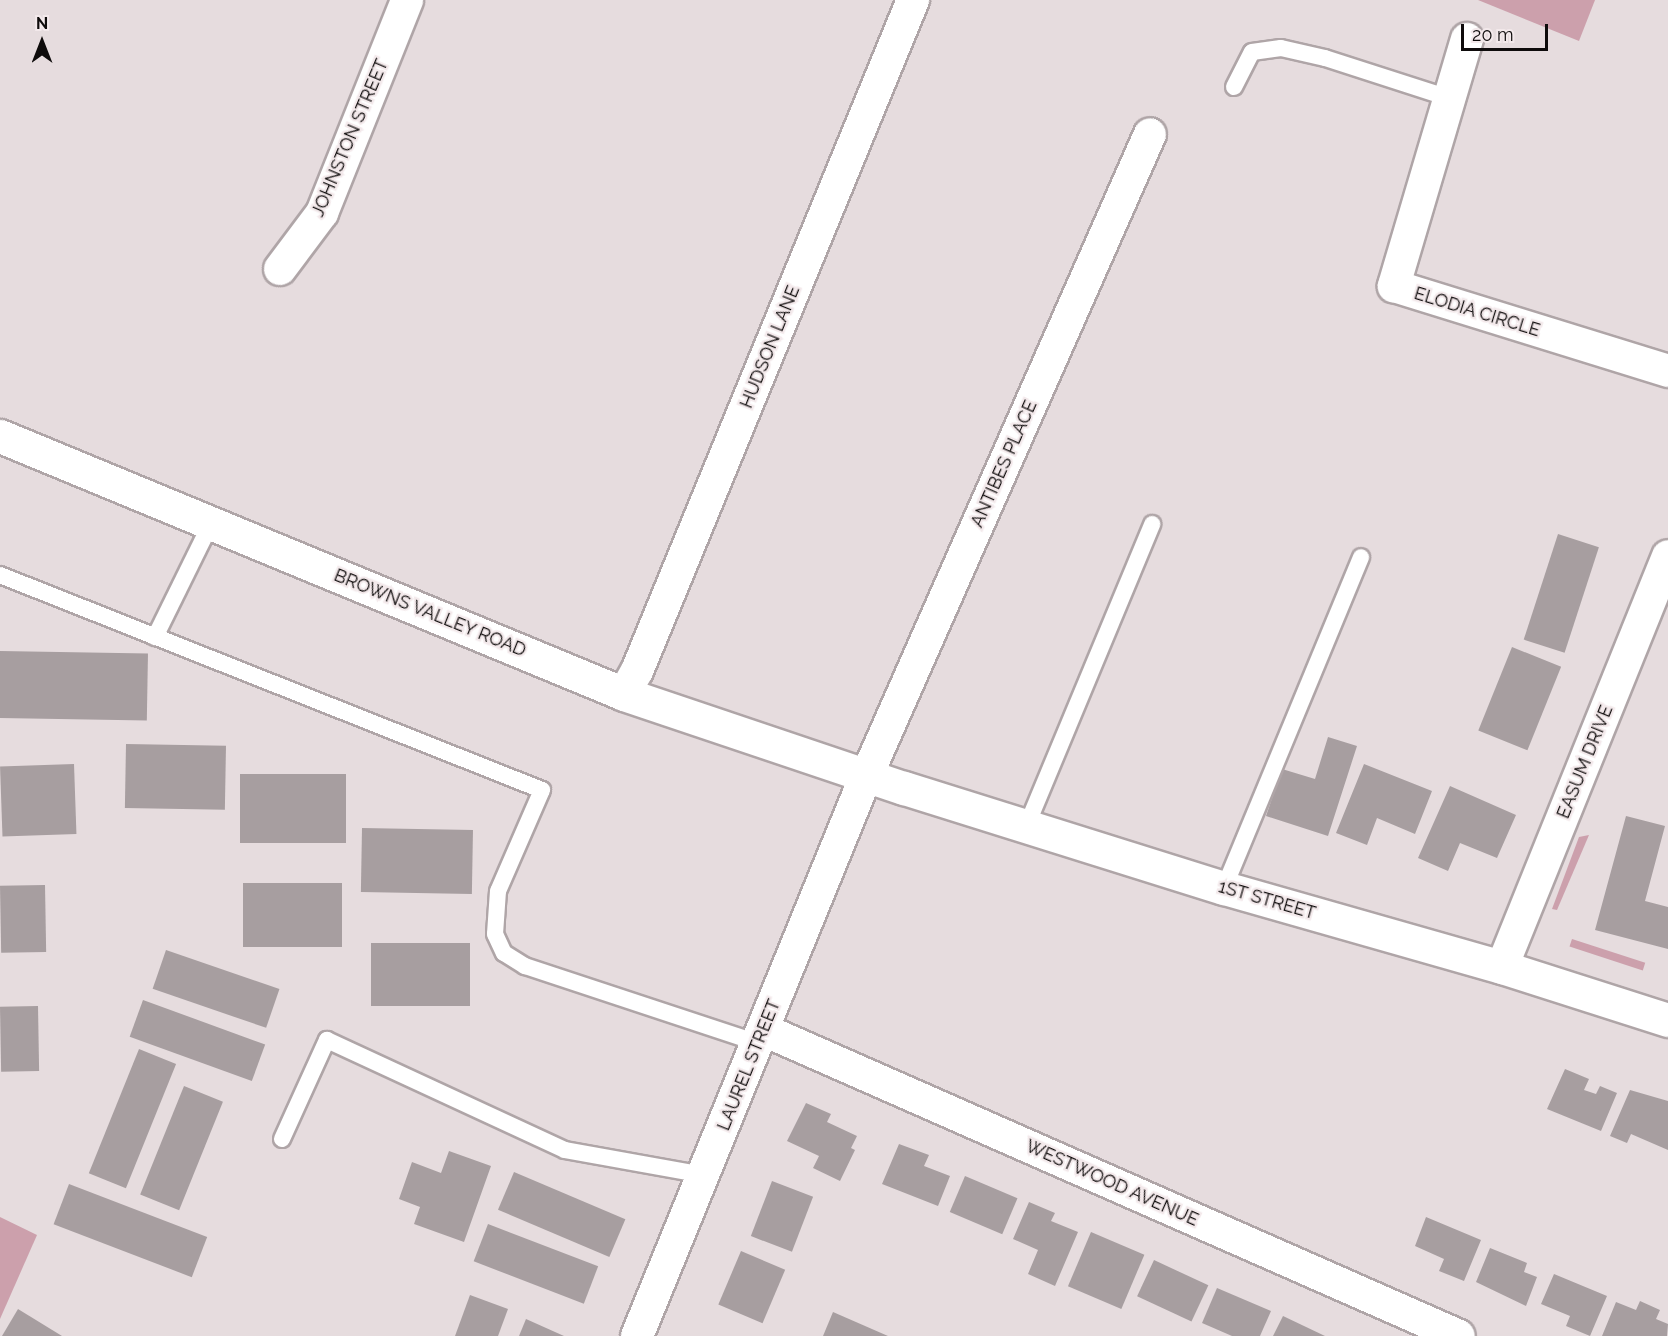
<!DOCTYPE html>
<html>
<head>
<meta charset="utf-8">
<style>
  body { margin:0 }
  #map { position:relative; width:1668px; height:1336px; overflow:hidden; background:#e6dcde; font-family:Raleway,sans-serif }
  div>[style] { position:absolute }
  [style*='--x'] { left:calc(var(--x)*1px); top:calc(var(--y)*1px); width:calc(var(--w)*1px); rotate:calc(var(--a)*1deg) }
  .green>* { inset:0; background:#cca0ac; transform-origin:0 0 }
  .building>* { inset:0; background:#a79ea0; transform-origin:0 0 }
  .roads { filter:drop-shadow(2px 0 #afa5a7) drop-shadow(-2px 0 #afa5a7) drop-shadow(0 2px #afa5a7) drop-shadow(0 -2px #afa5a7) }
  .lane>* { height:16px; margin:-8px; padding:0 8px; transform-origin:8px; border-radius:8px; background:#fff }
  .street>* { height:32px; margin:-16px; padding:0 16px; transform-origin:16px; border-radius:16px; background:#fff }
  .secondary>* { height:33px; margin:-16.5px; padding:0 16.5px; transform-origin:16.5px; border-radius:16.5px; background:#fff }
  span { translate:-50% -50%; white-space:nowrap; text-align:center; line-height:1.15; -webkit-text-stroke:4.5px #f3e9eb; paint-order:stroke }
  .street-label { font-size:18px; color:#0e0b0b }
  .north { position:absolute; left:12px; top:12px; width:60px; height:60px; -webkit-text-stroke:4px #f3e9eb; paint-order:stroke; rotate:0deg; font-size:16px; font-weight:700; line-height:24px; text-align:center; color:#0e0b0b }
  .north::after { content:''; display:block; margin:auto; width:21px; height:27px; background:#0e0b0b; clip-path:polygon(50% 0,100% 100%,50% 72%,0 100%) }
  .scale { position:absolute; left:1461px; top:24px; width:87px; height:27px; box-sizing:border-box; border:3px solid #0e0b0b; border-top:0; padding-left:8px; font-size:18px; line-height:21px; white-space:nowrap; color:#0e0b0b; -webkit-text-stroke:4px #f3e9eb; paint-order:stroke }
</style>
</head>
<body>
<div id="map">
  <div class="green">
    <i style="clip-path:polygon(1478px 0,1595px 0,1579px 41px)"></i>
    <i style="clip-path:polygon(1589px 835px,1557px 910px,1552px 909px,1579px 837px)"></i>
    <i style="left:1572px;top:939px;width:77px;height:8px;rotate:18deg"></i>
    <i style="clip-path:polygon(0 1217px,37px 1235px,0 1319px)"></i>
  </div>
  <div class="building">
    <i style="left:1558px;top:534px;width:43px;height:111px;rotate:18deg"></i>
    <i style="left:1512px;top:647px;width:53px;height:90px;rotate:22deg"></i>
    <i style="left:0;top:651px;width:148px;height:67px;rotate:1deg"></i>
    <i style="clip-path:polygon(1328px 737px,1357px 746px,1328px 836px,1266px 816px,1282px 769px,1315px 779px)"></i>
    <i style="left:126px;top:744px;width:100px;height:64px;rotate:1deg"></i>
    <i style="left:74px;top:764px;width:70px;height:74px;rotate:88deg"></i>
    <i style="clip-path:polygon(1364px 764px,1432px 791px,1415px 834px,1377px 818px,1367px 845px,1336px 833px)"></i>
    <i style="left:240px;top:774px;width:106px;height:69px"></i>
    <i style="clip-path:polygon(1450px 786px,1516px 815px,1497px 858px,1460px 843px,1448px 871px,1418px 858px)"></i>
    <i style="clip-path:polygon(1626px 816px,1665px 826px,1645px 901px,1668px 907px,1668px 949px,1595px 930px)"></i>
    <i style="left:362px;top:828px;width:111px;height:64px;rotate:1deg"></i>
    <i style="left:243px;top:883px;width:99px;height:64px"></i>
    <i style="left:45px;top:885px;width:67px;height:45px;rotate:89deg"></i>
    <i style="left:371px;top:943px;width:99px;height:63px"></i>
    <i style="left:166px;top:950px;width:120px;height:41px;rotate:19deg"></i>
    <i style="left:143px;top:1000px;width:130px;height:39px;rotate:20deg"></i>
    <i style="left:38px;top:1006px;width:65px;height:38px;rotate:89deg"></i>
    <i style="left:139px;top:1049px;width:40px;height:134px;rotate:22deg"></i>
    <i style="clip-path:polygon(1565px 1069px,1589px 1079px,1584px 1090px,1596px 1094px,1600px 1086px,1617px 1093px,1601px 1131px,1547px 1109px)"></i>
    <i style="left:184px;top:1086px;width:42px;height:117px;rotate:22deg"></i>
    <i style="clip-path:polygon(1630px 1090px,1668px 1101px,1668px 1150px,1631px 1134px,1627px 1143px,1610px 1136px)"></i>
    <i style="clip-path:polygon(806px 1103px,831px 1114px,827px 1122px,857px 1136px,851px 1148px,855px 1150px,840px 1181px,813px 1168px,819px 1156px,787px 1141px)"></i>
    <i style="clip-path:polygon(899px 1144px,929px 1155px,924px 1166px,950px 1176px,938px 1206px,882px 1184px)"></i>
    <i style="clip-path:polygon(449px 1151px,491px 1166px,464px 1242px,414px 1224px,420px 1207px,399px 1199px,412px 1162px,441px 1173px)"></i>
    <i style="left:514px;top:1172px;width:121px;height:41px;rotate:23deg"></i>
    <i style="left:965px;top:1176px;width:57px;height:39px;rotate:23deg"></i>
    <i style="left:772px;top:1181px;width:44px;height:59px;rotate:21deg"></i>
    <i style="left:69px;top:1184px;width:148px;height:43px;rotate:21deg"></i>
    <i style="clip-path:polygon(1029px 1202px,1055px 1213px,1051px 1221px,1078px 1232px,1055px 1286px,1028px 1274px,1038px 1250px,1013px 1239px)"></i>
    <i style="clip-path:polygon(1426px 1217px,1481px 1240px,1464px 1281px,1439px 1271px,1444px 1259px,1415px 1246px)"></i>
    <i style="left:488px;top:1224px;width:118px;height:40px;rotate:21deg"></i>
    <i style="left:1091px;top:1232px;width:58px;height:59px;rotate:23deg"></i>
    <i style="clip-path:polygon(1490px 1248px,1527px 1263px,1524px 1272px,1537px 1277px,1526px 1306px,1476px 1282px)"></i>
    <i style="left:741px;top:1251px;width:48px;height:58px;rotate:23deg"></i>
    <i style="left:1154px;top:1260px;width:60px;height:40px;rotate:25deg"></i>
    <i style="clip-path:polygon(1554px 1274px,1607px 1296px,1590px 1336px,1566px 1326px,1570px 1316px,1541px 1304px)"></i>
    <i style="clip-path:polygon(1217px 1288px,1271px 1311px,1260px 1336px,1232px 1336px,1202px 1323px)"></i>
    <i style="clip-path:polygon(470px 1295px,508px 1309px,498px 1336px,455px 1336px)"></i>
    <i style="clip-path:polygon(1640px 1301px,1660px 1310px,1656px 1319px,1668px 1324px,1667px 1336px,1602px 1336px,1616px 1302px,1636px 1310px)"></i>
    <i style="clip-path:polygon(18px 1309px,62px 1336px,2px 1336px)"></i>
    <i style="clip-path:polygon(833px 1312px,888px 1336px,823px 1336px)"></i>
    <i style="clip-path:polygon(1283px 1316px,1325px 1336px,1273px 1336px)"></i>
    <i style="clip-path:polygon(526px 1319px,564px 1336px,519px 1336px)"></i>
  </div>
  <div class="roads">
    <div class="lane">
      <i style="--x:1234;--y:87;--w:39;--a:-63"></i>
      <i style="--x:1252;--y:52;--w:29;--a:-8"></i>
      <i style="--x:1281;--y:48;--w:45;--a:12.8"></i>
      <i style="--x:1325;--y:58;--w:130;--a:17.9"></i>
      <i style="--x:0;--y:575;--w:583;--a:21.64"></i>
      <i style="--x:542;--y:790;--w:110;--a:113.5"></i>
      <i style="--x:498;--y:891;--w:43;--a:94"></i>
      <i style="--x:495;--y:934;--w:21;--a:65"></i>
      <i style="--x:504;--y:953;--w:25;--a:32"></i>
      <i style="--x:525;--y:966;--w:245;--a:18.3"></i>
      <i style="--x:155;--y:637;--w:127;--a:-63.8"></i>
      <i style="--x:1027;--y:825;--w:326;--a:-67.4"></i>
      <i style="--x:1224;--y:888;--w:358;--a:-67.5"></i>
      <i style="--x:282;--y:1139;--w:109;--a:-65.6"></i>
      <i style="--x:327;--y:1040;--w:262;--a:24.8"></i>
      <i style="--x:565;--y:1150;--w:141;--a:10.2"></i>
    </div>
    <div class="street">
      <i style="--x:1467;--y:39;--w:258;--a:106.5"></i>
      <i style="--x:1394;--y:286;--w:287;--a:17.2"></i>
      <i style="--x:280;--y:269;--w:70;--a:-53.1"></i>
      <i style="--x:322;--y:213;--w:229;--a:-68.2"></i>
      <i style="--x:624;--y:694;--w:26;--a:-61"></i>
      <i style="--x:637;--y:671;--w:726;--a:-67.64"></i>
      <i style="--x:1502;--y:967;--w:443;--a:-68"></i>
      <i style="--x:764;--y:1030;--w:759;--a:23.76"></i>
      <i style="--x:637;--y:1336;--w:587;--a:-67.76"></i>
      <i style="--x:859;--y:793;--w:720;--a:-66.17"></i>
    </div>
    <div class="secondary">
      <i style="--x:0;--y:436;--w:675;--a:22.46"></i>
      <i style="--x:624;--y:694;--w:295;--a:18.6"></i>
      <i style="--x:904;--y:788;--w:335;--a:17.4"></i>
      <i style="--x:1224;--y:888;--w:289;--a:15.9"></i>
      <i style="--x:1502;--y:967;--w:174;--a:17.7"></i>
    </div>
  </div>
  <div class="street-label">
    <span style="left:350px;top:138px;rotate:-67deg">JOHNSTON STREET</span>
    <span style="left:1477px;top:312px;rotate:17deg">ELODIA CIRCLE</span>
    <span style="left:770px;top:347px;rotate:-68deg">HUDSON LANE</span>
    <span style="left:1004px;top:464px;rotate:-66deg">ANTIBES PLACE</span>
    <span style="left:430px;top:613px;rotate:22deg">BROWNS VALLEY ROAD</span>
    <span style="left:1585px;top:762px;rotate:-68deg">EASUM DRIVE</span>
    <span style="left:1267px;top:900px;rotate:16deg">1ST STREET</span>
    <span style="left:749px;top:1065px;rotate:-68deg">LAUREL STREET</span>
    <span style="left:1112px;top:1183px;rotate:24deg">WESTWOOD AVENUE</span>
  </div>
  <div class="north">N</div>
  <div class="scale">20 m</div>
</div>
</body>
</html>
